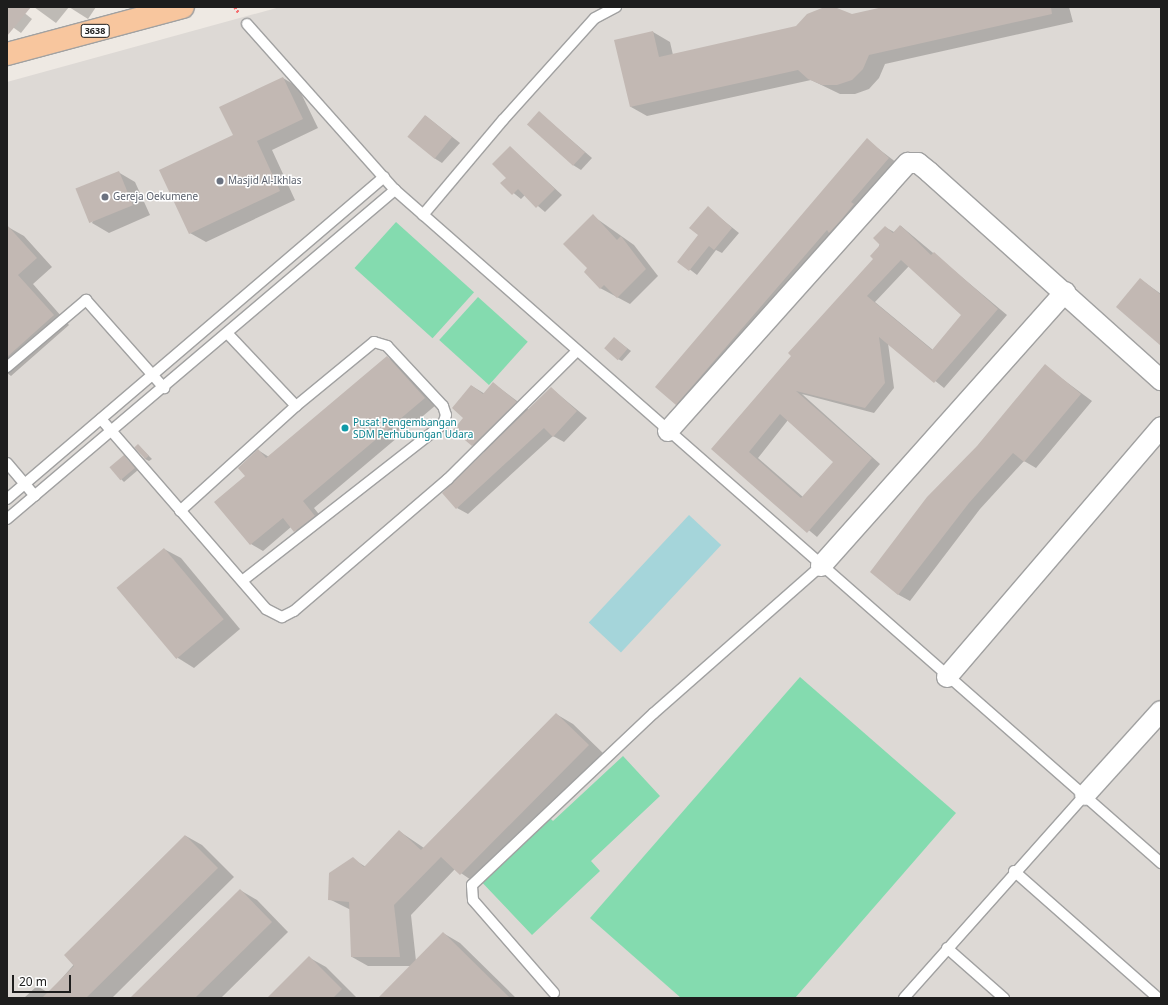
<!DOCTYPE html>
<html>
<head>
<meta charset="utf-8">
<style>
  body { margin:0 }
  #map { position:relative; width:1168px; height:1005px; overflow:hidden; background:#eee9e3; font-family:"Noto Sans",sans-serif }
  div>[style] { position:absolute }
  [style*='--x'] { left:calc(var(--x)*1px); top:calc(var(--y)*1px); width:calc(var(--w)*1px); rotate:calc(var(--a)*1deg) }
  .airport>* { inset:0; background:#ddd9d5 }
  .pitch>* { inset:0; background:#84dbaf; transform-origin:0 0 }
  .water>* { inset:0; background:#a5d5da; transform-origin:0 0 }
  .shadow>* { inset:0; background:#0003 }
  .building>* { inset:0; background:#c2b8b3; transform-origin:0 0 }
  .path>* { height:2.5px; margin-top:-1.25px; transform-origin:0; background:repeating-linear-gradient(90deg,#f56e70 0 2px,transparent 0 4px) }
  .roads { filter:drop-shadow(1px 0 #a1a1a1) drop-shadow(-1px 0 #a1a1a1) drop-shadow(0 1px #a1a1a1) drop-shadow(0 -1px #a1a1a1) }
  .service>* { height:10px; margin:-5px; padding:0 5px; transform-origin:5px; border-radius:5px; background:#fff }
  .minor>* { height:20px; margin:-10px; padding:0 10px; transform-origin:10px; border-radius:10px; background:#fff }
  .primary>* { height:22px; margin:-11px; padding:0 11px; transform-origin:11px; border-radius:11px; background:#f8c69e }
  .dots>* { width:11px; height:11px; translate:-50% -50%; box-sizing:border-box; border:2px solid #fff; border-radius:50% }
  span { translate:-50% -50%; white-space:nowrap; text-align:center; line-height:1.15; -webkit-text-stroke:3px #fff; paint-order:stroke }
  .shield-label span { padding:1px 3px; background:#fff; border:1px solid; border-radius:3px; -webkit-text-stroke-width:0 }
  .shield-label { font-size:9px; color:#1d1d1d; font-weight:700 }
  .worship-label { font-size:10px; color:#5b616d }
  .left { translate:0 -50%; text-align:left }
  .culture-label { font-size:10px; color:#0d838f }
  .frame { position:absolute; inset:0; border:8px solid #1d1d1d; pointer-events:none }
  .scale { position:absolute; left:12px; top:975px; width:59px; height:18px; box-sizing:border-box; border:2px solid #1d1d1d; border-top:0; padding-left:5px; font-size:12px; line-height:14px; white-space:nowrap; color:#1d1d1d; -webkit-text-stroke:3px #fff; paint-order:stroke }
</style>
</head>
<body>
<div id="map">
  <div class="airport">
    <i style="clip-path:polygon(280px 7px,1161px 7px,1161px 998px,7px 998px,7px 82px)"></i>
  </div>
  <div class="pitch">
    <i style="left:396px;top:222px;width:105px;height:62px;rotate:42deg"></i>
    <i style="left:478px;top:297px;width:67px;height:58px;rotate:42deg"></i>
    <i style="clip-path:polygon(800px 677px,956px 813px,795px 998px,681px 998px,590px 918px)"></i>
    <i style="clip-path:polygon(623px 756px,660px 796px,591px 861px,600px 871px,532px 935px,475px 875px,543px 811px,553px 821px)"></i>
  </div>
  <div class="water">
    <i style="left:689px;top:515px;width:44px;height:147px;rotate:43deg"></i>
  </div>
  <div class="shadow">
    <i style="clip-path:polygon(7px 7px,17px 7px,32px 19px,21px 33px,7px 23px)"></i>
    <i style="clip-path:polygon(34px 7px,69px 7px,56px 23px)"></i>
    <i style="clip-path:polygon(69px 7px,96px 7px,88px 19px)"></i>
    <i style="clip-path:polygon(888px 7px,1069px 7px,1073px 22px,885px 64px,879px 78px,869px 89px,855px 94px,840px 94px,811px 80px,647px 116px,631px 107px,653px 32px,670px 42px,673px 55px)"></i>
    <i style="clip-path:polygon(283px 78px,298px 87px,318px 128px,272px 150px,295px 200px,206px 242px,190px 233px,234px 136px)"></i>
    <i style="clip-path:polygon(540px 113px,592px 158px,581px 170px,573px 165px)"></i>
    <i style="clip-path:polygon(426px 116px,460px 143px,442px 163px,434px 158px)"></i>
    <i style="clip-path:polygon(867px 140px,897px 163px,685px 409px,676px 404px)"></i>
    <i style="clip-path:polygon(510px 147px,562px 195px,545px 212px,525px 195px,521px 199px,501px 183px,507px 178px)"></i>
    <i style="clip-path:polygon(118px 172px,135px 182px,150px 215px,109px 233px,92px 223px)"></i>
    <i style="clip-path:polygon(708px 208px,739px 233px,722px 253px,716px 250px,697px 275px,679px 261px,699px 235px)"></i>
    <i style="clip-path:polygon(593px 216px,634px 245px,658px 276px,630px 304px,600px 288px,589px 268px)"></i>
    <i style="clip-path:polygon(evenodd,901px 226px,1007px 315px,944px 388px,888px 343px,894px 388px,874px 413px,802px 394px,880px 464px,817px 537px,712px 449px,875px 259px,885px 227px,894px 232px,901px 226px,909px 266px,963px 315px,933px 350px,875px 302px,909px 266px,901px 226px,788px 420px,835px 462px,803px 497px,758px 458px,788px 420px)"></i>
    <i style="clip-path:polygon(8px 227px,24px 236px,52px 267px,33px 284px,69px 325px,11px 376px,7px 373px)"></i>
    <i style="clip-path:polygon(1140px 279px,1161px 294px,1161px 345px)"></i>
    <i style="clip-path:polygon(614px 338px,631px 351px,622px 361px,618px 359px)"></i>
    <i style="clip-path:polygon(387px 357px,399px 364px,436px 405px,314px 508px,326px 523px,307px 538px,291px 527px,263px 551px,251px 544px,215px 502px,246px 476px,258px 450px,269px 457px)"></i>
    <i style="clip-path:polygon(1045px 366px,1092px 401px,1036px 468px,1024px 461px,980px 509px,910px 601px,899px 595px,872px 572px)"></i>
    <i style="clip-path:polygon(493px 383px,529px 410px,551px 388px,587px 418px,564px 442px,553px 436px,468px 514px,457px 508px,485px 452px,473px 445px,465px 417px,472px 386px,485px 394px)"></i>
    <i style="clip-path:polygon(138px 445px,152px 459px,149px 461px,145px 459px)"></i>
    <i style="clip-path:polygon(124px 457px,138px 470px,124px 482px,121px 479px)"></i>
    <i style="clip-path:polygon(164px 549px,181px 558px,240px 629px,194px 668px,178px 658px)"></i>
    <i style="clip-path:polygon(556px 714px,573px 724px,605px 755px,477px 884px,455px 869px,411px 915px,416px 961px,443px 933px,460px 943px,516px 998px,379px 998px,411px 966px,368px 966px,352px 957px,351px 910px,329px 899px,353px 859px,366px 867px,399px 831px,424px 848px)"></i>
    <i style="clip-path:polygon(186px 836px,202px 845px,234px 877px,112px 998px,24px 998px,37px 986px,49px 993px)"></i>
    <i style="clip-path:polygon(240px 890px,257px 900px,288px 932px,221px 998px,131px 998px)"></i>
    <i style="clip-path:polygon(310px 958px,326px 967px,357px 998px,269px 998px)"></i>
  </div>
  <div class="building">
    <i style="clip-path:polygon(7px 7px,31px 7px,7px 36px)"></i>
    <i style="clip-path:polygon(883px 7px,1051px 7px,1052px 14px,869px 55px,863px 69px,852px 80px,837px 85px,822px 85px,808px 79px,798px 70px,630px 107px,614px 40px,653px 31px,659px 57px,796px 26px,807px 14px,822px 8px,837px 8px,852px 14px)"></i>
    <i style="clip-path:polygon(283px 77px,303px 119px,257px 141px,280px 191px,189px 234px,159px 170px,233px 135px,219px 107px)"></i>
    <i style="left:539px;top:111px;width:62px;height:18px;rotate:42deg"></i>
    <i style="left:425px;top:115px;width:35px;height:28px;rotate:39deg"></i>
    <i style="clip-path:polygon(867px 138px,889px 158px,851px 202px,854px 204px,841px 220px,829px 233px,827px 230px,676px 405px,655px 387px)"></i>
    <i style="clip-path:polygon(510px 146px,555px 189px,536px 208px,518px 189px,512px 195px,500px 183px,506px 178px,492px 164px)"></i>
    <i style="left:119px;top:171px;width:37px;height:47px;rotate:68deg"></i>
    <i style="clip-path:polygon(708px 206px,732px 228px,714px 250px,709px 246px,689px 271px,677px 262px,698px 235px,689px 228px)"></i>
    <i style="clip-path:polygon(593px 214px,617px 240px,621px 236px,646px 269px,617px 298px,604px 285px,600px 289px,584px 272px,587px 268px,563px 244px)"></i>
    <i style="clip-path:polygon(7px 225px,37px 258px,18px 275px,54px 315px,7px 357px)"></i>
    <i style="clip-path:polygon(evenodd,900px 225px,931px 255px,934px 252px,998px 309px,934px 383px,879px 337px,885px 383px,865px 408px,796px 391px,872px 458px,807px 533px,711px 449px,791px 356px,788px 353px,873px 259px,870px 256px,880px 245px,873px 238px,885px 226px,893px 233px,900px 225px,901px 260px,961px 315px,932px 350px,867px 296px,901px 260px,900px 225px,780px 414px,833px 462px,801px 498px,749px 452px,780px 414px)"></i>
    <i style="clip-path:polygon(1140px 278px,1161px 295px,1161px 346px,1116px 307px)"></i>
    <i style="left:614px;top:337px;width:18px;height:15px;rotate:41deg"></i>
    <i style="clip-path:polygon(387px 356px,425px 398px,303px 501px,315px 516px,294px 532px,283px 518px,250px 545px,214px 502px,245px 476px,238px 468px,258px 449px,266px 458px)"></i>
    <i style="clip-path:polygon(1045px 364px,1081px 394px,1024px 462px,1013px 453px,969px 503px,898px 595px,870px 572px,927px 497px,977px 446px)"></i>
    <i style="clip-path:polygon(493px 382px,517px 402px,472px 446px,453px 430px,463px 418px,452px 408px,471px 385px,483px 394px)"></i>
    <i style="clip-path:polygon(551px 387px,577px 411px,553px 437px,544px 428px,456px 509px,442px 493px)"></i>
    <i style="left:138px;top:444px;width:16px;height:5px;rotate:47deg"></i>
    <i style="left:124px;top:455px;width:17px;height:19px;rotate:50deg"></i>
    <i style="left:164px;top:548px;width:93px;height:62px;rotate:50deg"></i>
    <i style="clip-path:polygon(556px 713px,589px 745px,460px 875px,441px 857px,394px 905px,400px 957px,351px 957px,349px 902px,328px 900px,329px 873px,353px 857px,364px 867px,399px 830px,421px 850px)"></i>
    <i style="clip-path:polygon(185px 835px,218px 868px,86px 998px,42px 998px,74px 966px,64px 955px)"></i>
    <i style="clip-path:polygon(240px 889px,272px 922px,195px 998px,130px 998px)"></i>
    <i style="clip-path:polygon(443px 932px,510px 998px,378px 998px)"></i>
    <i style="clip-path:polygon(309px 956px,342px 989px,333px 998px,267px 998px)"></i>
  </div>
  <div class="path">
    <i style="--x:235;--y:7;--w:7;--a:56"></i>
  </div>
  <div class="roads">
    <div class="service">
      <i style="--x:247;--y:24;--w:222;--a:48.3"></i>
      <i style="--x:395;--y:190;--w:1020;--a:41.3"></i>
      <i style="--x:423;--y:215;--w:124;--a:-49.9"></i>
      <i style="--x:503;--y:120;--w:137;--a:-48"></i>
      <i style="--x:595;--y:18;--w:24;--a:-28"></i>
      <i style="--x:228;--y:334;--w:99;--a:46.6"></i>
      <i style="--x:7;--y:367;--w:104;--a:-40.3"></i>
      <i style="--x:86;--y:300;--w:118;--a:48.4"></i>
      <i style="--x:101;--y:419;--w:252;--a:49"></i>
      <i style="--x:266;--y:609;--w:18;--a:27"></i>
      <i style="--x:282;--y:617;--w:13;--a:-27"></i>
      <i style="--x:294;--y:611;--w:203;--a:-40.6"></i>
      <i style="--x:448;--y:479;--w:182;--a:-44.8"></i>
      <i style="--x:7;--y:463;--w:43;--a:49.7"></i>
      <i style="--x:7;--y:499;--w:496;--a:-40.5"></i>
      <i style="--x:180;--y:511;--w:156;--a:-42.2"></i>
      <i style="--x:296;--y:406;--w:101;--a:-39.4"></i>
      <i style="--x:374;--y:342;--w:14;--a:17"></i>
      <i style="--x:387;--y:346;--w:82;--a:47"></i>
      <i style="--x:443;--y:406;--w:9;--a:72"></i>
      <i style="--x:446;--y:415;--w:9;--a:108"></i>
      <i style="--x:443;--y:424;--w:254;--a:142"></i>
      <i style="--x:7;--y:519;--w:509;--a:-40.3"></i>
      <i style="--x:1014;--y:871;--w:192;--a:41.4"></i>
      <i style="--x:947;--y:948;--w:76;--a:41.3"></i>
      <i style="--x:554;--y:993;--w:123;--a:-131.1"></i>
      <i style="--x:473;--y:900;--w:15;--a:-94"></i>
      <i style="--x:472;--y:885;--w:250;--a:-43.4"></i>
      <i style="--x:654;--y:713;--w:222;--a:-41.4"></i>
      <i style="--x:904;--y:998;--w:272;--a:-48.3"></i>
    </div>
    <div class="minor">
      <i style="--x:668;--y:431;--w:360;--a:-48.2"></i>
      <i style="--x:908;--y:163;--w:10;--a:0"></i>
      <i style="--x:918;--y:163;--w:14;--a:39"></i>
      <i style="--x:929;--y:172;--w:312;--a:41.9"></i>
      <i style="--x:821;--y:566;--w:367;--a:-48.3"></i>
      <i style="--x:947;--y:677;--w:329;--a:-49.4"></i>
      <i style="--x:1085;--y:795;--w:113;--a:-47.9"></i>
    </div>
    <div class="primary">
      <i style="--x:7;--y:54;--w:182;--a:-15"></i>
    </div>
  </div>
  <div class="dots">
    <i style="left:220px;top:181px;background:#6b7280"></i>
    <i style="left:105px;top:197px;background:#6b7280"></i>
    <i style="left:345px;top:428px;background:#0f9aa8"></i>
  </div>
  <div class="shield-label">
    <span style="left:95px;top:31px">3638</span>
  </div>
  <div class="worship-label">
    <span class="left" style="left:228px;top:181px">Masjid Al-Ikhlas</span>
    <span class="left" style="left:113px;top:197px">Gereja Oekumene</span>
  </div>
  <div class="culture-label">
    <span class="left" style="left:353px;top:428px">Pusat Pengembangan<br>SDM Perhubungan Udara</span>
  </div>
  <div class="frame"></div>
  <div class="scale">20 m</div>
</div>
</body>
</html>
